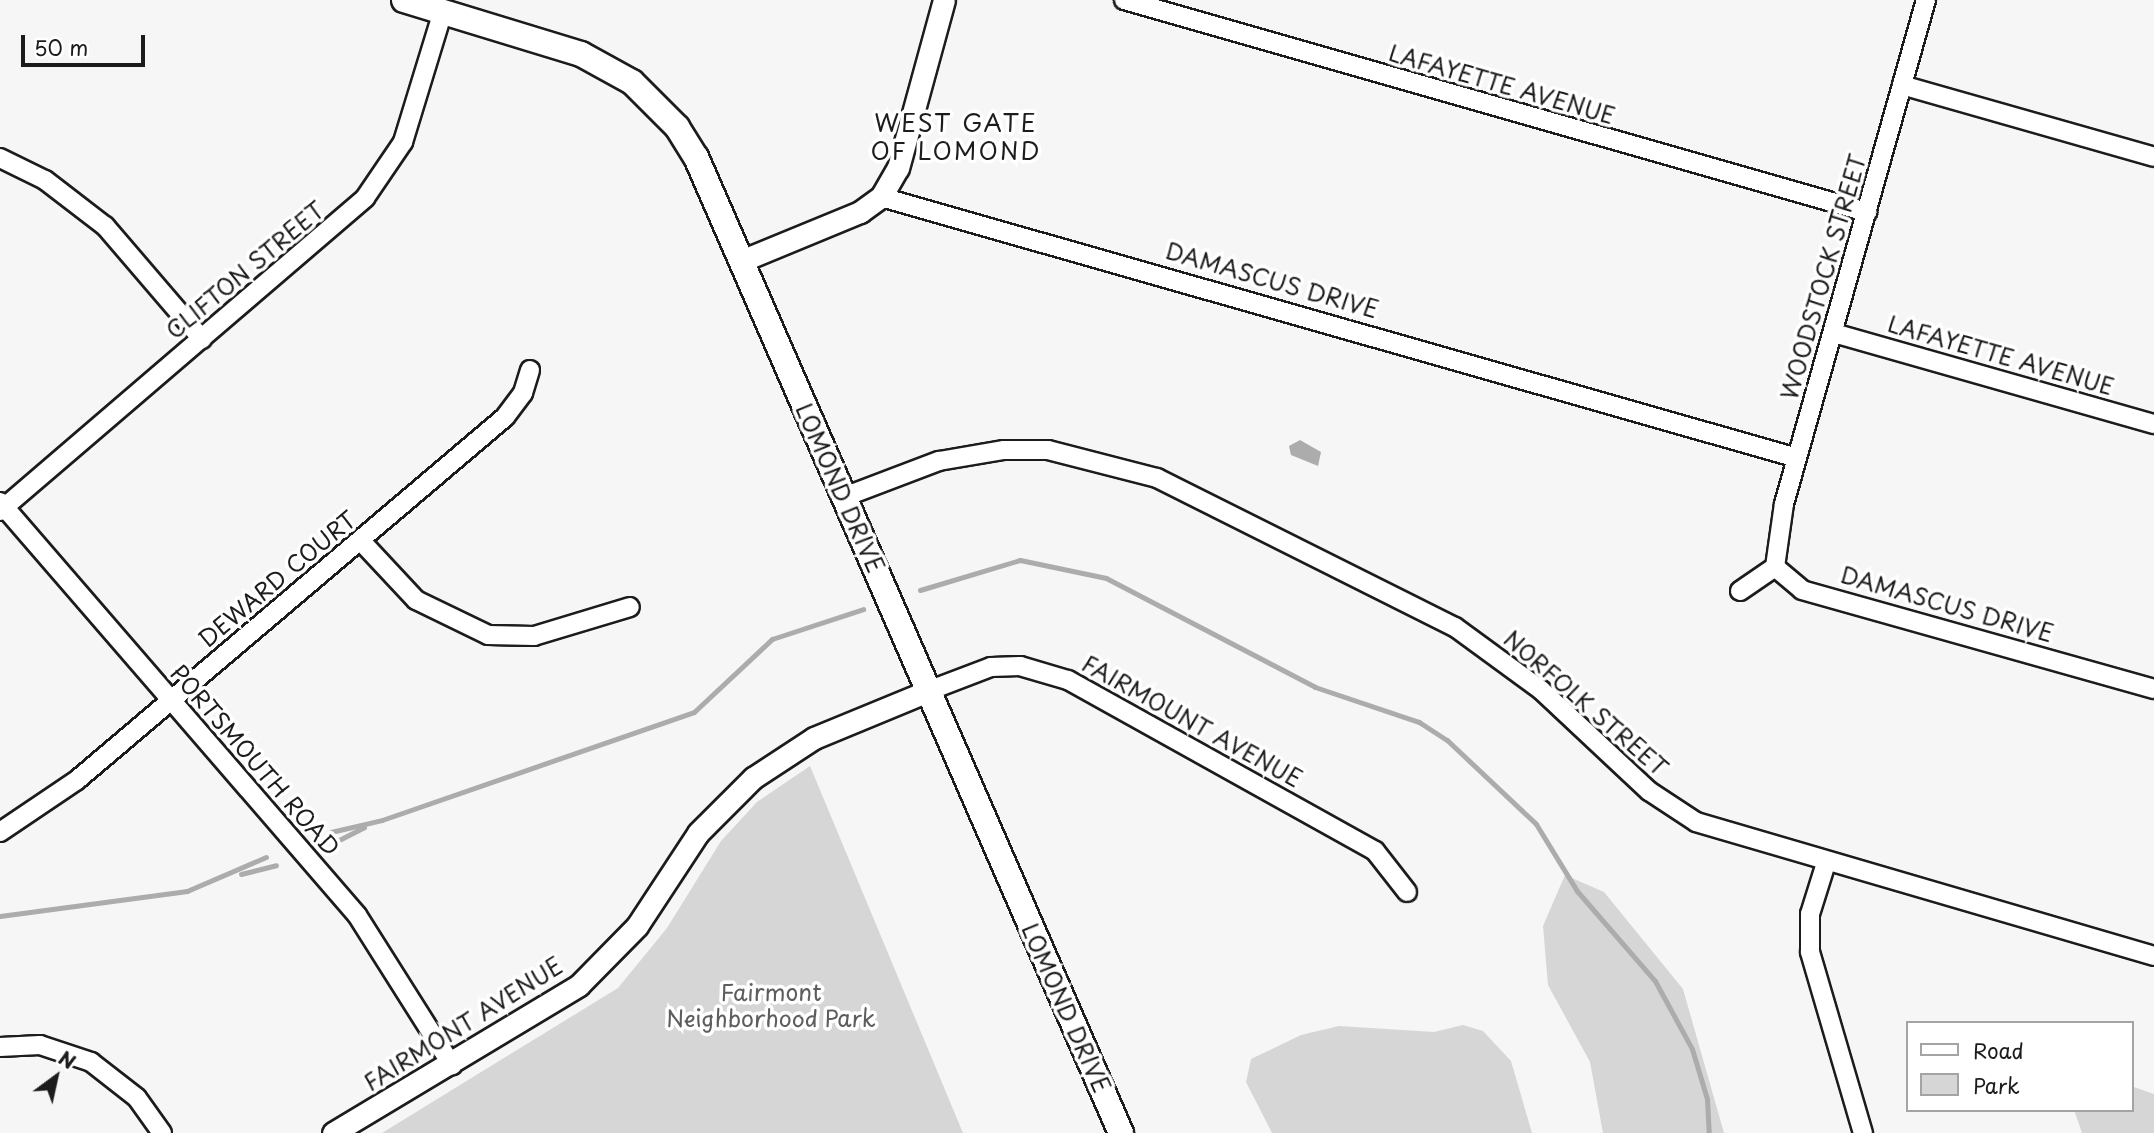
<!DOCTYPE html>
<html>
<head>
<meta charset="utf-8">
<style>
  body { margin:0 }
  #map { position:relative; width:2154px; height:1133px; overflow:hidden; background:#f6f6f6; font-family:"Playpen Sans",sans-serif }
  div>[style] { position:absolute }
  [style*='--x'] { left:calc(var(--x)*1px); top:calc(var(--y)*1px); width:calc(var(--w)*1px); rotate:calc(var(--a)*1deg) }
  .green>* { inset:0; background:#d6d6d6 }
  .water>* { inset:0; background:#acacac }
  .stream>* { height:5px; margin:-2.5px; padding:0 2.5px; transform-origin:2.5px; border-radius:2.5px; background:#acacac }
  .roads { filter:drop-shadow(2px 0 #1c1c1c) drop-shadow(-2px 0 #1c1c1c) drop-shadow(0 2px #1c1c1c) drop-shadow(0 -2px #1c1c1c) }
  .minor>* { height:18px; margin:-9px; padding:0 9px; transform-origin:9px; border-radius:9px; background:#fff }
  .tertiary>* { height:21px; margin:-10.5px; padding:0 10.5px; transform-origin:10.5px; border-radius:10.5px; background:#fff }
  .secondary>* { height:24px; margin:-12px; padding:0 12px; transform-origin:12px; border-radius:12px; background:#fff }
  span { translate:-50% -50%; white-space:nowrap; text-align:center; line-height:1.15; -webkit-text-stroke:7px #fff; paint-order:stroke }
  .street-label { font-size:23px; color:#1c1c1c }
  .park-label { font-size:23px; color:#5d5d5d }
  .neighbourhood-label { font-size:24px; color:#1c1c1c; letter-spacing:2px }
  .legend { position:absolute; left:1906px; top:1021px; width:228px; height:91px; box-sizing:border-box; background:#fff; border:2px solid #a4a4a4; margin:0; padding:9px 12px; list-style:none; font-size:21px; color:#1c1c1c }
  .legend li { display:flex; align-items:center; gap:14px; height:35px }
  .legend b { width:35px; border:2px solid #a4a4a4 }
  .north { position:absolute; left:21px; top:1042px; width:70px; height:70px; -webkit-text-stroke:5px #fff; paint-order:stroke; rotate:33deg; font-size:19px; font-weight:700; line-height:28px; text-align:center; color:#1c1c1c }
  .north::after { content:''; display:block; margin:auto; width:24px; height:32px; background:#1c1c1c; clip-path:polygon(50% 0,100% 100%,50% 72%,0 100%) }
  .scale { position:absolute; left:21px; top:35px; width:124px; height:32px; box-sizing:border-box; border:4px solid #1c1c1c; border-top:0; padding-left:9px; font-size:21px; line-height:24px; white-space:nowrap; color:#1c1c1c; -webkit-text-stroke:5px #fff; paint-order:stroke }
</style>
</head>
<body>
<div id="map">
  <div class="green">
    <i style="clip-path:polygon(810px 766px,963px 1133px,382px 1133px,618px 988px,667px 928px,721px 841px,757px 802px)"></i>
    <i style="clip-path:polygon(1565px 875px,1604px 892px,1683px 989px,1724px 1133px,1603px 1133px,1590px 1062px,1548px 985px,1543px 926px)"></i>
    <i style="clip-path:polygon(1463px 1025px,1483px 1031px,1511px 1061px,1532px 1133px,1272px 1133px,1246px 1082px,1251px 1059px,1301px 1035px,1339px 1026px,1434px 1032px)"></i>
    <i style="clip-path:polygon(2131px 1086px,2154px 1094px,2154px 1133px,2082px 1133px,2074px 1110px,2131px 1110px)"></i>
  </div>
  <div class="water">
    <i style="clip-path:polygon(1300px 440px,1321px 452px,1318px 466px,1291px 455px,1289px 446px)"></i>
  </div>
  <div class="stream">
    <i style="--x:920;--y:590;--w:104;--a:-16.7"></i>
    <i style="--x:1020;--y:560;--w:88;--a:11.8"></i>
    <i style="--x:1106;--y:578;--w:236;--a:27.5"></i>
    <i style="--x:1315;--y:687;--w:110;--a:18.6"></i>
    <i style="--x:1419;--y:722;--w:33;--a:33"></i>
    <i style="--x:1447;--y:740;--w:122;--a:43.3"></i>
    <i style="--x:1536;--y:824;--w:79;--a:58.5"></i>
    <i style="--x:1577;--y:891;--w:119;--a:49.1"></i>
    <i style="--x:1655;--y:981;--w:77;--a:61.4"></i>
    <i style="--x:1692;--y:1049;--w:52;--a:73.3"></i>
    <i style="--x:1707;--y:1099;--w:34;--a:87"></i>
    <i style="--x:331;--y:832;--w:52;--a:-13.2"></i>
    <i style="--x:382;--y:820;--w:330;--a:-19.1"></i>
    <i style="--x:694;--y:712;--w:107;--a:-43.1"></i>
    <i style="--x:772;--y:639;--w:96;--a:-18.2"></i>
    <i style="--x:339;--y:840;--w:28;--a:-27"></i>
    <i style="--x:241;--y:874;--w:36;--a:-14"></i>
    <i style="--x:0;--y:916;--w:189;--a:-7.6"></i>
    <i style="--x:187;--y:891;--w:86;--a:-23.3"></i>
  </div>
  <div class="roads">
    <div class="minor">
      <i style="--x:1124;--y:0;--w:773;--a:15.93"></i>
      <i style="--x:1902;--y:85;--w:262;--a:15.9"></i>
      <i style="--x:0;--y:158;--w:50;--a:26.1"></i>
      <i style="--x:45;--y:180;--w:76;--a:37.5"></i>
      <i style="--x:105;--y:226;--w:149;--a:49.4"></i>
      <i style="--x:881;--y:197;--w:952;--a:15.9"></i>
      <i style="--x:1834;--y:333;--w:333;--a:15.9"></i>
      <i style="--x:844;--y:497;--w:102;--a:-20.8"></i>
      <i style="--x:939;--y:461;--w:66;--a:-9.6"></i>
      <i style="--x:1004;--y:450;--w:44;--a:0"></i>
      <i style="--x:1048;--y:450;--w:113;--a:14.4"></i>
      <i style="--x:1157;--y:478;--w:333;--a:26.6"></i>
      <i style="--x:1455;--y:627;--w:107;--a:36.2"></i>
      <i style="--x:1541;--y:690;--w:148;--a:43.1"></i>
      <i style="--x:1649;--y:791;--w:56;--a:33.4"></i>
      <i style="--x:1696;--y:822;--w:477;--a:16.3"></i>
      <i style="--x:0;--y:502;--w:546;--a:49.16"></i>
      <i style="--x:357;--y:915;--w:178;--a:57.7"></i>
      <i style="--x:0;--y:511;--w:481;--a:-40.6"></i>
      <i style="--x:365;--y:198;--w:68;--a:-55.8"></i>
      <i style="--x:403;--y:142;--w:137;--a:-73"></i>
      <i style="--x:360;--y:540;--w:82;--a:47"></i>
      <i style="--x:416;--y:600;--w:80;--a:25.9"></i>
      <i style="--x:488;--y:635;--w:46;--a:1.2"></i>
      <i style="--x:534;--y:636;--w:100;--a:-16.8"></i>
      <i style="--x:1775;--y:567;--w:64;--a:-81.9"></i>
      <i style="--x:1784;--y:504;--w:524;--a:-74.27"></i>
      <i style="--x:1740;--y:591;--w:42;--a:-34.4"></i>
      <i style="--x:1775;--y:567;--w:35;--a:40"></i>
      <i style="--x:1802;--y:590;--w:366;--a:15.7"></i>
      <i style="--x:928;--y:691;--w:67;--a:-20.9"></i>
      <i style="--x:991;--y:667;--w:29;--a:-2"></i>
      <i style="--x:1020;--y:666;--w:50;--a:16.3"></i>
      <i style="--x:1068;--y:680;--w:351;--a:29.1"></i>
      <i style="--x:1375;--y:851;--w:52;--a:52"></i>
      <i style="--x:0;--y:832;--w:93;--a:-34"></i>
      <i style="--x:77;--y:780;--w:561;--a:-40.3"></i>
      <i style="--x:505;--y:417;--w:30;--a:-53"></i>
      <i style="--x:523;--y:393;--w:24;--a:-73"></i>
      <i style="--x:1826;--y:863;--w:53;--a:107.4"></i>
      <i style="--x:1810;--y:914;--w:38;--a:90"></i>
      <i style="--x:1810;--y:952;--w:189;--a:73.7"></i>
      <i style="--x:0;--y:1047;--w:40;--a:-2.9"></i>
      <i style="--x:40;--y:1045;--w:54;--a:18.4"></i>
      <i style="--x:91;--y:1062;--w:58;--a:38"></i>
      <i style="--x:137;--y:1098;--w:43;--a:54.5"></i>
    </div>
    <div class="tertiary">
      <i style="--x:741;--y:261;--w:129;--a:-22.4"></i>
      <i style="--x:860;--y:212;--w:26;--a:-36"></i>
      <i style="--x:881;--y:197;--w:34;--a:-60"></i>
      <i style="--x:898;--y:168;--w:174;--a:-74.7"></i>
      <i style="--x:333;--y:1133;--w:287;--a:-31"></i>
      <i style="--x:579;--y:985;--w:83;--a:-45.5"></i>
      <i style="--x:637;--y:926;--w:111;--a:-56.7"></i>
      <i style="--x:698;--y:833;--w:78;--a:-45"></i>
      <i style="--x:753;--y:778;--w:73;--a:-33.3"></i>
      <i style="--x:814;--y:738;--w:123;--a:-22.4"></i>
    </div>
    <div class="secondary">
      <i style="--x:404;--y:0;--w:185;--a:17"></i>
      <i style="--x:581;--y:54;--w:58;--a:28.8"></i>
      <i style="--x:632;--y:82;--w:64;--a:45"></i>
      <i style="--x:677;--y:127;--w:36;--a:58"></i>
      <i style="--x:696;--y:157;--w:1065;--a:66.47"></i>
    </div>
  </div>
  <div class="street-label">
    <span style="left:1502px;top:84px;rotate:16deg">LAFAYETTE AVENUE</span>
    <span style="left:245px;top:270px;rotate:-40deg">CLIFTON STREET</span>
    <span style="left:1823px;top:277px;rotate:-74deg">WOODSTOCK STREET</span>
    <span style="left:1272px;top:280px;rotate:16deg">DAMASCUS DRIVE</span>
    <span style="left:2001px;top:355px;rotate:16deg">LAFAYETTE AVENUE</span>
    <span style="left:840px;top:488px;rotate:66deg">LOMOND DRIVE</span>
    <span style="left:277px;top:579px;rotate:-40deg">DEWARD COURT</span>
    <span style="left:1947px;top:604px;rotate:16deg">DAMASCUS DRIVE</span>
    <span style="left:1586px;top:703px;rotate:41deg">NORFOLK STREET</span>
    <span style="left:1192px;top:721px;rotate:29deg">FAIRMOUNT AVENUE</span>
    <span style="left:255px;top:760px;rotate:49deg">PORTSMOUTH ROAD</span>
    <span style="left:1066px;top:1008px;rotate:66deg">LOMOND DRIVE</span>
    <span style="left:463px;top:1024px;rotate:-32deg">FAIRMONT AVENUE</span>
  </div>
  <div class="park-label">
    <span style="left:771px;top:1005px">Fairmont<br>Neighborhood Park</span>
  </div>
  <div class="neighbourhood-label">
    <span style="left:956px;top:137px">WEST GATE<br>OF LOMOND</span>
  </div>
  <ul class="legend">
  <li><b style="height:9px;background:#fff"></b>Road</li>
  <li><b style="height:19px;background:#d6d6d6"></b>Park</li>
  </ul>
  <div class="north">N</div>
  <div class="scale">50 m</div>
</div>
</body>
</html>
